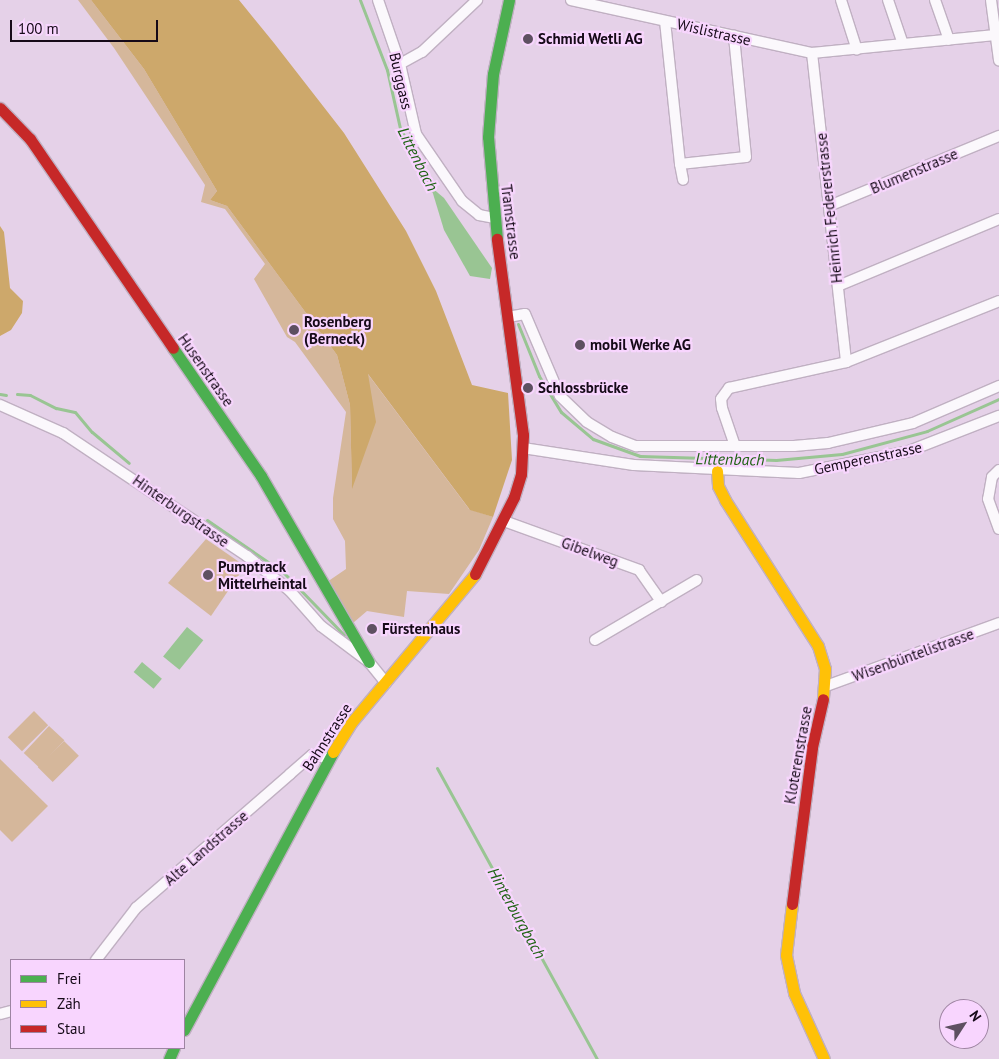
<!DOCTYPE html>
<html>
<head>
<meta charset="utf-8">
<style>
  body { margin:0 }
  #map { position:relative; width:999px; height:1059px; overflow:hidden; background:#e5d1e8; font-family:"PT Sans",sans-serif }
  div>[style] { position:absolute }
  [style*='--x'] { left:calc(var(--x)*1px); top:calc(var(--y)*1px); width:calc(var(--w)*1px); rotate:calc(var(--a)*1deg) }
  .green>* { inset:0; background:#d5b79b; transform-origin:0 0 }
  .forest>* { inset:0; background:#cda86b }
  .water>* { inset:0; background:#99c593; transform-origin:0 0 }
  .stream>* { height:3px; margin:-1.5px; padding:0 1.5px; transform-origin:1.5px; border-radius:1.5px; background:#99c593 }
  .roads { filter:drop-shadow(1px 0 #c0b0c2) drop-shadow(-1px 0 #c0b0c2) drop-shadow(0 1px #c0b0c2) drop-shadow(0 -1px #c0b0c2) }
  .street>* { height:10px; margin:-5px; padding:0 5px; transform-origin:5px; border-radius:5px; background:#fbf8fc }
  .fast>* { height:11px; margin:-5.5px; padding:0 5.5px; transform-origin:5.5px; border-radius:5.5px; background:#4caf50 }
  .slow>* { height:11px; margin:-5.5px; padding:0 5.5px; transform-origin:5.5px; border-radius:5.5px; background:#ffc107 }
  .jam>* { height:11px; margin:-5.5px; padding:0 5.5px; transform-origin:5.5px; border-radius:5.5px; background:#c62828 }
  .dots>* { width:14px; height:14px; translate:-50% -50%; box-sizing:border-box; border:2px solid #f8d5fe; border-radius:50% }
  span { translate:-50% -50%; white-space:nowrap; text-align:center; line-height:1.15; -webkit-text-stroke:4.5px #f8d5fe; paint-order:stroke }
  .street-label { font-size:15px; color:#160a18 }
  .poi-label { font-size:15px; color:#160a18; font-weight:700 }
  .left { translate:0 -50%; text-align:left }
  .water-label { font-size:16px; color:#1f6414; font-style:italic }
  .legend { position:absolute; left:10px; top:959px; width:175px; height:90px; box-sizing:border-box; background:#f8d5fe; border:1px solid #9e84a2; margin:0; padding:6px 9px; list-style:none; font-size:15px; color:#160a18 }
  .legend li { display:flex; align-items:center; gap:10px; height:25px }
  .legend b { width:25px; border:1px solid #9e84a2 }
  .north { position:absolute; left:939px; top:999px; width:50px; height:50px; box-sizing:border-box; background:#f8d5fe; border:1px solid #9e84a2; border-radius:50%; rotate:55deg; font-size:14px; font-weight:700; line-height:20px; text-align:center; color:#160a18 }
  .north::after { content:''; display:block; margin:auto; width:18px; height:22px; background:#5e5061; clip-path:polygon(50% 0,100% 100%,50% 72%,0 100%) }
  .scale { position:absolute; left:10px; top:20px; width:148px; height:22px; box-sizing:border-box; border:2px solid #160a18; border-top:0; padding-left:6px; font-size:15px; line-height:18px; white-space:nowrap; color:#160a18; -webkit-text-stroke:4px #f8d5fe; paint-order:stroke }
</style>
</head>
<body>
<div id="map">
  <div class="green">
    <i style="clip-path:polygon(78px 0,91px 0,144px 69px,217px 191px,210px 200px,227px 206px,337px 355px,350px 405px,352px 487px,375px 422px,367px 373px,469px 509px,493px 517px,479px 550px,449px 594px,407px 591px,404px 617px,367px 611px,353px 623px,327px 582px,346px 569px,345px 541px,333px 519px,333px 498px,346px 412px,295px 342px,287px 337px,254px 279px,265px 264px,225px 209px,201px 202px,205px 185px,114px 48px)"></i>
    <i style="clip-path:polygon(206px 539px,245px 566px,211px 616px,168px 583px)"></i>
    <i style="left:34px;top:711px;width:20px;height:37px;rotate:45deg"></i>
    <i style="left:49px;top:726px;width:21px;height:37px;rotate:43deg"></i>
    <i style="left:64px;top:741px;width:21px;height:37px;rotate:45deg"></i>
    <i style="clip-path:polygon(0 759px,48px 806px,12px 842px,0 830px)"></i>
  </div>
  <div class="forest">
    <i style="clip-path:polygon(91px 0,239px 0,274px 43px,344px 133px,406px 231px,436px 291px,472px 385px,508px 393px,512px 460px,493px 517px,470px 510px,368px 374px,376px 422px,352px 489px,350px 405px,337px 355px,227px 206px,210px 200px,217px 191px,144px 69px)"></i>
    <i style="clip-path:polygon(0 226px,4px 232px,10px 288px,23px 301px,22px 313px,11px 330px,0 336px)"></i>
  </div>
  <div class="water">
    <i style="clip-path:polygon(431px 187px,444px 198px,492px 268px,490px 279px,470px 276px,444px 230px)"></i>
    <i style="left:187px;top:627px;width:21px;height:38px;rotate:39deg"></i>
    <i style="left:142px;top:662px;width:26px;height:13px;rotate:40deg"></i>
  </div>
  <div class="stream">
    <i style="--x:360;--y:0;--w:75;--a:68.9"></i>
    <i style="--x:387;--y:70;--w:59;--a:77.4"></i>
    <i style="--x:400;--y:128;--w:70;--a:62.7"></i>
    <i style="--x:518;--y:324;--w:56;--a:68"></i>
    <i style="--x:539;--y:376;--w:42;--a:58.6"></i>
    <i style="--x:561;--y:412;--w:42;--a:40.2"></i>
    <i style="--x:593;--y:439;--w:50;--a:19.9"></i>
    <i style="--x:640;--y:456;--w:136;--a:1.7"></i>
    <i style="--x:776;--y:460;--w:66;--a:-5.2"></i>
    <i style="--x:842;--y:454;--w:88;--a:-15.1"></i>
    <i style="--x:927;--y:431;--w:79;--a:-24"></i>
    <i style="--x:0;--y:394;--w:6;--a:9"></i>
    <i style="--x:17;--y:394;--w:13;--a:4"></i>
    <i style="--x:30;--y:395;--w:29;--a:27"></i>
    <i style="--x:56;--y:408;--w:19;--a:12"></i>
    <i style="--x:75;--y:412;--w:26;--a:50"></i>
    <i style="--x:92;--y:432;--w:48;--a:40"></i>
    <i style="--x:207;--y:520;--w:93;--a:34.5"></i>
    <i style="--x:284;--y:573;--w:86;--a:45.9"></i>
    <i style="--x:437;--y:768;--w:332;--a:61.2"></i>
  </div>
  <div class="roads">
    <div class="street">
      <i style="--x:378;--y:0;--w:68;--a:71"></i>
      <i style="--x:400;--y:64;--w:72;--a:77.1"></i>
      <i style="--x:416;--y:134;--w:81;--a:55.5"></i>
      <i style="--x:462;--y:201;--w:22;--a:39"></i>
      <i style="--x:479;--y:215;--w:15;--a:11"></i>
      <i style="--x:571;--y:0;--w:247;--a:12.4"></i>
      <i style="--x:812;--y:53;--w:184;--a:-5.6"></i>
      <i style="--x:841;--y:0;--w:52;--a:72.3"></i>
      <i style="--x:888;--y:0;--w:46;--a:71.2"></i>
      <i style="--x:935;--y:0;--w:42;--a:70.7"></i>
      <i style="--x:991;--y:0;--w:61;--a:82.4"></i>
      <i style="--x:665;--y:21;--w:144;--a:84"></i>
      <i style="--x:680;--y:164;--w:66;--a:-6.1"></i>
      <i style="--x:746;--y:157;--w:122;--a:-95.7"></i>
      <i style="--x:812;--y:53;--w:311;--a:83.7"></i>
      <i style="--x:400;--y:64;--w:25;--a:-29"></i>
      <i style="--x:422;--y:52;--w:76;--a:-43.4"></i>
      <i style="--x:680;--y:164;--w:16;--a:79"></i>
      <i style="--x:829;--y:206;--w:184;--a:-22.4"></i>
      <i style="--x:838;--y:286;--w:174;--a:-22.6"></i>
      <i style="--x:508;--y:317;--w:17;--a:-10"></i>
      <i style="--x:525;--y:314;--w:89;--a:66.9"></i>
      <i style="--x:560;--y:396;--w:37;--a:44"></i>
      <i style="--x:587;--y:422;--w:29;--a:31"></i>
      <i style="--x:612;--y:437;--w:26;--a:21"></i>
      <i style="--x:636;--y:446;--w:158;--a:0"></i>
      <i style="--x:794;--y:446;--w:34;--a:-5"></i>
      <i style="--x:828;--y:443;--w:87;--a:-13.2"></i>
      <i style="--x:913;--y:423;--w:94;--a:-23.3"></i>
      <i style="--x:0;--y:405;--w:69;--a:24"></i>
      <i style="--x:63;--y:433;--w:221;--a:33.8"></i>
      <i style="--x:247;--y:556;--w:55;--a:39.1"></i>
      <i style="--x:290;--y:591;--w:47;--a:48.5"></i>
      <i style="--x:321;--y:626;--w:60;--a:36.9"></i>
      <i style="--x:369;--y:662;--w:27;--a:51"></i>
      <i style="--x:735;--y:446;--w:40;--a:-108.9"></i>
      <i style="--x:722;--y:408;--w:9;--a:-96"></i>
      <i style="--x:721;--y:399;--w:14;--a:-54"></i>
      <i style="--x:729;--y:388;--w:120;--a:-12.5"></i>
      <i style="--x:846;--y:362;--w:165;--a:-21.7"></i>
      <i style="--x:523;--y:448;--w:112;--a:8.7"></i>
      <i style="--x:634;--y:465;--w:165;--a:2.8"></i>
      <i style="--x:799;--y:473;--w:112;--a:-11.3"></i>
      <i style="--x:909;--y:451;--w:97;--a:-21.3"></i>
      <i style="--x:999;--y:470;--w:10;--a:135"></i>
      <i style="--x:992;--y:477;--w:22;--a:100"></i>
      <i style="--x:988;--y:499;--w:32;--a:70"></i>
      <i style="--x:504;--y:521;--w:144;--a:19.9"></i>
      <i style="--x:639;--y:570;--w:39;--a:55"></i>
      <i style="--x:595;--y:640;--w:118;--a:-30.5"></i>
      <i style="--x:826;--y:686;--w:184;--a:-20"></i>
      <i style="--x:96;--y:960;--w:66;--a:-52.4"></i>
      <i style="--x:136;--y:908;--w:204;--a:-41"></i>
      <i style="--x:290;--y:774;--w:29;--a:-41"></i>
      <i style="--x:312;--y:755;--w:16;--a:11"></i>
      <i style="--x:0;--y:1014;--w:11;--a:-15"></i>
    </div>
    <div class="fast">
      <i style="--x:497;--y:239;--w:102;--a:-95"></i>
      <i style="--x:488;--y:137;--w:63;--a:-85.5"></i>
      <i style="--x:493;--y:74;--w:76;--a:-77.8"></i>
      <i style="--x:173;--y:348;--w:155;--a:55.5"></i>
      <i style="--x:261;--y:476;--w:215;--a:59.9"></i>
      <i style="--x:184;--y:1030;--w:315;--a:-61.8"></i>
      <i style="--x:169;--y:1059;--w:12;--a:-66"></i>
    </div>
    <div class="slow">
      <i style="--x:717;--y:471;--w:15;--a:86"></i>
      <i style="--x:718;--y:486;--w:16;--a:63"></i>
      <i style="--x:725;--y:500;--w:173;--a:57.5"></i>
      <i style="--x:818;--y:646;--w:24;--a:73"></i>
      <i style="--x:825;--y:669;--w:30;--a:94"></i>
      <i style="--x:333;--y:752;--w:34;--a:-58"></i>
      <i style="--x:351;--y:723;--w:194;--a:-50.2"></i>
      <i style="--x:792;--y:904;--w:51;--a:96.7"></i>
      <i style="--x:786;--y:955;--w:39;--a:78"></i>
      <i style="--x:794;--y:993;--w:72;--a:65.6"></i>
    </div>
    <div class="jam">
      <i style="--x:0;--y:108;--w:43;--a:45.9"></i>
      <i style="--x:30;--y:139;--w:253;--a:55.6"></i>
      <i style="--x:475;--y:574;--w:86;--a:-63.1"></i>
      <i style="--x:514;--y:497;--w:24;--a:-73"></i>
      <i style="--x:521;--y:474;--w:39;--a:-87"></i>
      <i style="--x:523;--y:435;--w:198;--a:-97.6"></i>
      <i style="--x:792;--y:904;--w:158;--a:-82.7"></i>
      <i style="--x:812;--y:747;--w:49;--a:-77.1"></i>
    </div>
  </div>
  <div class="dots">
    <i style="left:528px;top:39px;background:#5e5061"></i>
    <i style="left:294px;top:330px;background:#5e5061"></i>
    <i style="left:580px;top:345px;background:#5e5061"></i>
    <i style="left:528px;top:388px;background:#5e5061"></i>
    <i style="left:208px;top:575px;background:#5e5061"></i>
    <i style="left:372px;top:629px;background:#5e5061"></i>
  </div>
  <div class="street-label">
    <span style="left:714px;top:32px;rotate:13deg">Wislistrasse</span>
    <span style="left:401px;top:81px;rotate:77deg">Burggass</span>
    <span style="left:914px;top:171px;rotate:-23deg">Blumenstrasse</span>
    <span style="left:829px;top:208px;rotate:-96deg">Heinrich Federerstrasse</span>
    <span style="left:511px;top:222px;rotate:83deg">Tramstrasse</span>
    <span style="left:206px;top:370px;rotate:55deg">Husenstrasse</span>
    <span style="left:868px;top:458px;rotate:-12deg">Gemperenstrasse</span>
    <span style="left:181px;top:511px;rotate:35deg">Hinterburgstrasse</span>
    <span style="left:590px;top:552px;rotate:20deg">Gibelweg</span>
    <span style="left:913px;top:655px;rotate:-20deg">Wisenbüntelistrasse</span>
    <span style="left:327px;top:737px;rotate:-57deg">Bahnstrasse</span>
    <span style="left:798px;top:755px;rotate:-80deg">Kloterenstrasse</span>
    <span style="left:206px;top:848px;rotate:-41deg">Alte Landstrasse</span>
  </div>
  <div class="poi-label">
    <span class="left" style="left:538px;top:39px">Schmid Wetli AG</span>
    <span class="left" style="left:304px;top:330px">Rosenberg<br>(Berneck)</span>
    <span class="left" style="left:590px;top:345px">mobil Werke AG</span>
    <span class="left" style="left:538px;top:388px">Schlossbrücke</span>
    <span class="left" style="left:218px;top:575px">Pumptrack<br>Mittelrheintal</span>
    <span class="left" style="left:382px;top:629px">Fürstenhaus</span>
  </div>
  <div class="water-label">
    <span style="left:418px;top:159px;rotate:63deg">Littenbach</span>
    <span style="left:730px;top:459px;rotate:1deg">Littenbach</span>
    <span style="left:517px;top:913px;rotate:61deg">Hinterburgbach</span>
  </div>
  <ul class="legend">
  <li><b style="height:6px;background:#4caf50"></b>Frei</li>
  <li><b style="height:6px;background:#ffc107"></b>Zäh</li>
  <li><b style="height:6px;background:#c62828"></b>Stau</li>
  </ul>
  <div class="north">N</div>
  <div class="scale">100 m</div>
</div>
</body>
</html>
